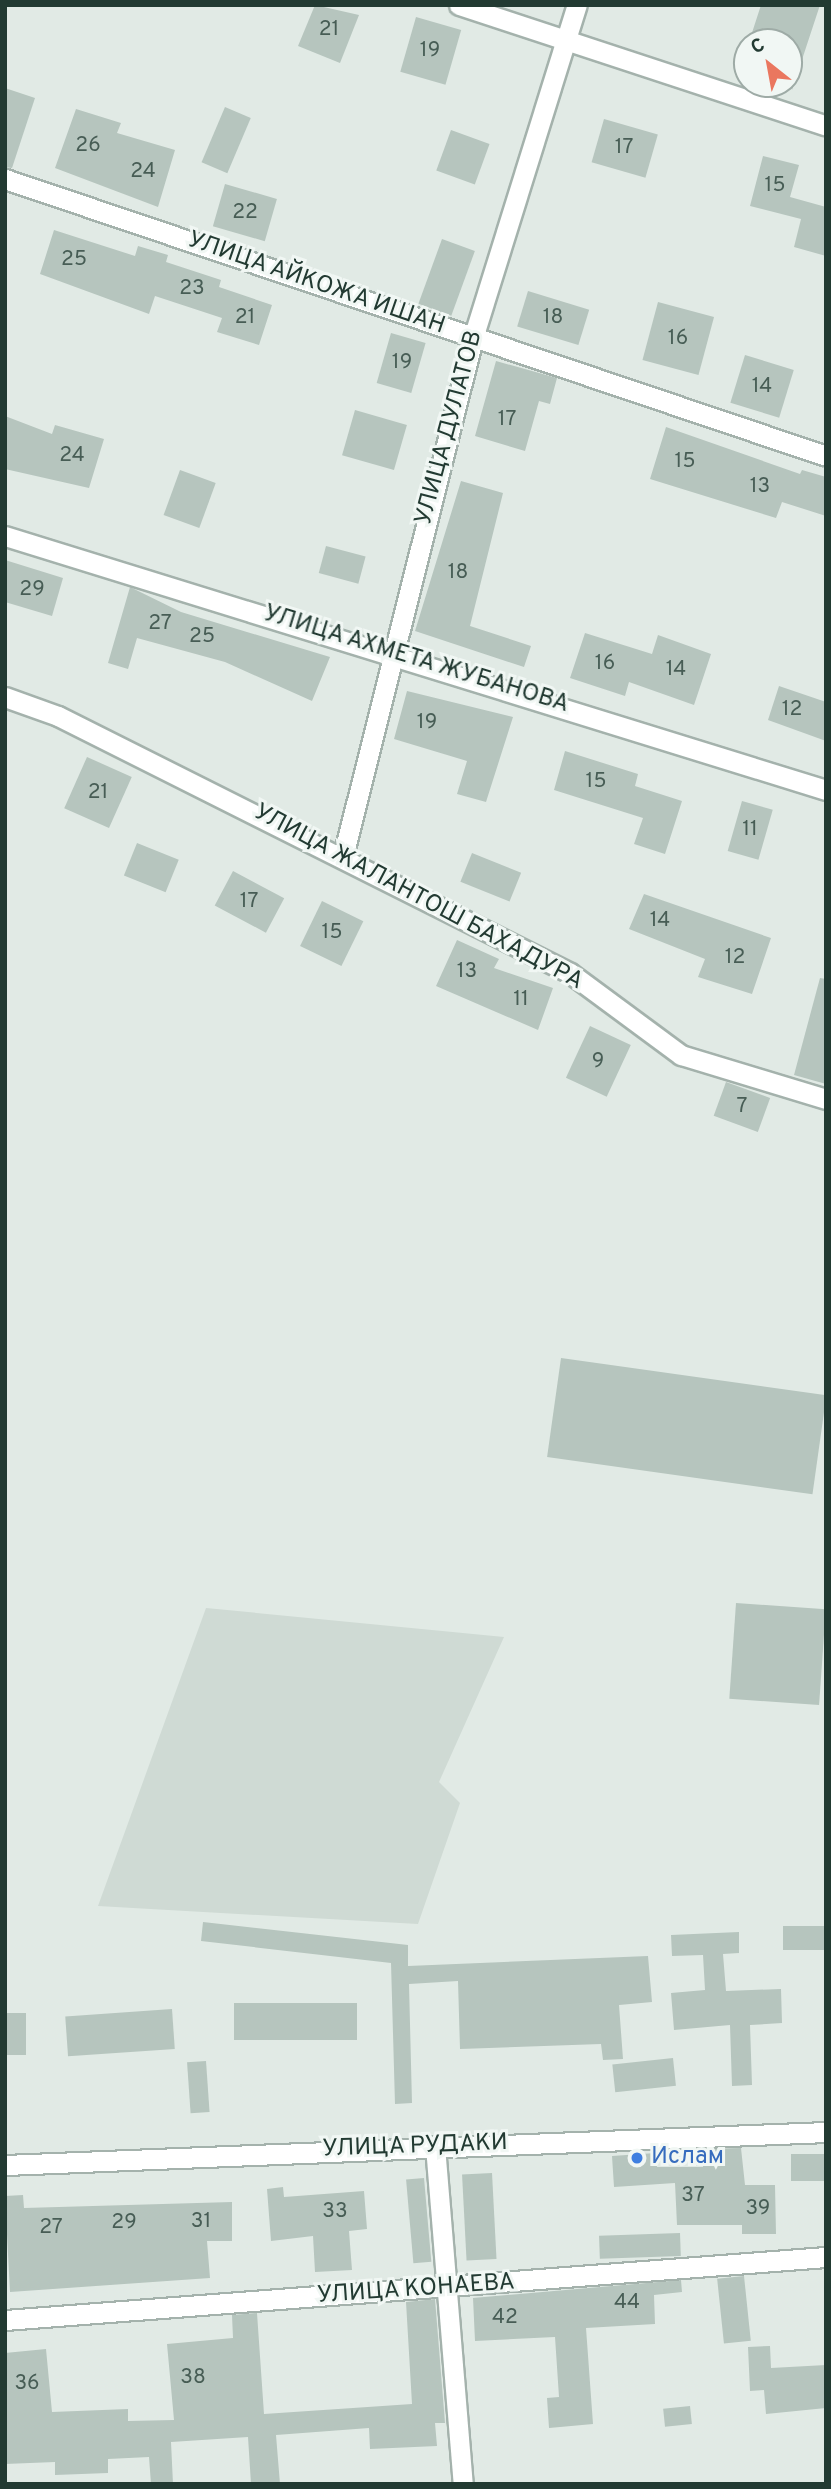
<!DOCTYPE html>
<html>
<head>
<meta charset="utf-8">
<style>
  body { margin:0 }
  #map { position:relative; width:831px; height:2489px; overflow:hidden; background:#e1eae5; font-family:Overpass,sans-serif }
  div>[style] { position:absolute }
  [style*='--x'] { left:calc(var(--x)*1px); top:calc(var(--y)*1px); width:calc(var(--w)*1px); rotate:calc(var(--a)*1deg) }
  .built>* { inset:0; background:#cfdad4 }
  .building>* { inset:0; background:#b6c5be; transform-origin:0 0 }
  .roads { filter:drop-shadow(2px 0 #a4b2ac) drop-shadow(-2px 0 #a4b2ac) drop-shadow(0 2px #a4b2ac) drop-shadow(0 -2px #a4b2ac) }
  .minor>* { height:19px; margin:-9.5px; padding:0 9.5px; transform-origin:9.5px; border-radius:9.5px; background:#fff }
  .dots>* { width:19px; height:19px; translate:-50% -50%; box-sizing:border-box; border:4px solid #f1f7f4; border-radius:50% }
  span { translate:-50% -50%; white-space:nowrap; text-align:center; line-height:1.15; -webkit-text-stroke:6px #f1f7f4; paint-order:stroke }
  .number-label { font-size:21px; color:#475d55 }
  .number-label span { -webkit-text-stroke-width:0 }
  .street-label { font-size:24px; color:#223a32 }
  .shop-label { font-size:24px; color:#366cbe }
  .left { translate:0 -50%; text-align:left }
  .frame { position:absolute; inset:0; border:7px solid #223a32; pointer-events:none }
  .north { position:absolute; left:733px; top:28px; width:70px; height:70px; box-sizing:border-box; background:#f1f7f4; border:2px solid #9eaba6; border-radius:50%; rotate:329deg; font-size:19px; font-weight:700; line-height:28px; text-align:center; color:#223a32 }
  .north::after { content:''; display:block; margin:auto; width:24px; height:32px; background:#ea775f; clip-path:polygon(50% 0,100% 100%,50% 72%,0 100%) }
</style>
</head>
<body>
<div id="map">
  <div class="built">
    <i style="clip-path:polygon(206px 1608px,504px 1637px,439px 1782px,460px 1803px,418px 1924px,98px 1906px)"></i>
  </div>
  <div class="building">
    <i style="clip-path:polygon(315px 5px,359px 15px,340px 63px,298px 46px)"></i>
    <i style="clip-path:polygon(761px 5px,820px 5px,792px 90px,789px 42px,749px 42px)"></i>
    <i style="left:416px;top:17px;width:47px;height:57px;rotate:16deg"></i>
    <i style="clip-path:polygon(5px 88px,35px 98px,12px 168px,5px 167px)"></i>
    <i style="left:225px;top:107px;width:28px;height:60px;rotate:23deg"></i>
    <i style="clip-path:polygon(76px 109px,121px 123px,117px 133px,175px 150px,158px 207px,55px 168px)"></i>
    <i style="left:604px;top:119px;width:56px;height:45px;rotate:16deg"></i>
    <i style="left:451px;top:130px;width:41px;height:43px;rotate:20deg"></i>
    <i style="clip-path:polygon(763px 156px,799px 165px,790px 197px,826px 207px,826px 256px,794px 247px,801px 219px,750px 206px)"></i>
    <i style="left:225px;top:184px;width:54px;height:44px;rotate:16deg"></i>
    <i style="clip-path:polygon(54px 230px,135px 256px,138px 246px,168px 255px,166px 262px,221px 280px,219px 287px,272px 305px,259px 345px,217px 332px,222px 318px,155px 296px,149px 314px,40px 274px)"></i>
    <i style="left:442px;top:239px;width:35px;height:69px;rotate:20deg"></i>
    <i style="left:528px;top:291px;width:64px;height:37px;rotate:17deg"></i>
    <i style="left:658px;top:302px;width:58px;height:60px;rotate:15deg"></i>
    <i style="left:391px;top:333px;width:36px;height:52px;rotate:16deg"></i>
    <i style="left:745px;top:355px;width:51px;height:50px;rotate:17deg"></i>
    <i style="clip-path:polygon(496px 361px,557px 378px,550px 404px,539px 401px,525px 451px,475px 436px)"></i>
    <i style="left:355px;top:410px;width:54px;height:47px;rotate:16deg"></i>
    <i style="clip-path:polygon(5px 416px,52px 434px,55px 425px,104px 439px,89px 488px,5px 469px)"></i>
    <i style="clip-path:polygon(666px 427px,800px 474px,802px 470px,826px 477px,826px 516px,782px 502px,776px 518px,650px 479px)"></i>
    <i style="left:180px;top:470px;width:38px;height:48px;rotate:20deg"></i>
    <i style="clip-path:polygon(461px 481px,503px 493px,470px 626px,531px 646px,524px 667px,415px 631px)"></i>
    <i style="left:326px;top:546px;width:41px;height:28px;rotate:15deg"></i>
    <i style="clip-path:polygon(5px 560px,63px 578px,52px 616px,5px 602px)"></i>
    <i style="clip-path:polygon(130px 587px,181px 612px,330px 657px,312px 701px,225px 662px,137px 638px,128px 669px,108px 663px)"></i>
    <i style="clip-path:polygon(585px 633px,652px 654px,658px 635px,711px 654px,694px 705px,629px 682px,625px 696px,570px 678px)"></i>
    <i style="clip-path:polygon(779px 686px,826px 702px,826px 741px,768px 720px)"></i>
    <i style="clip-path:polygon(407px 691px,513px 717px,486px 802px,457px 794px,467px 761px,394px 739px)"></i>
    <i style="clip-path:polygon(565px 751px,638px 774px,635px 786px,682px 801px,665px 854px,634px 844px,643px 818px,554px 790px)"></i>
    <i style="left:87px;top:757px;width:49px;height:56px;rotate:24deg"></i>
    <i style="left:742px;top:801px;width:32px;height:52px;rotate:16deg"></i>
    <i style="left:137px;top:843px;width:45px;height:35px;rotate:22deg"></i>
    <i style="left:472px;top:853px;width:53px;height:31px;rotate:22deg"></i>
    <i style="left:233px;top:871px;width:58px;height:39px;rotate:28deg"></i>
    <i style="clip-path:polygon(644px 894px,771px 938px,752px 994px,698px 977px,705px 959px,629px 929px)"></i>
    <i style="left:322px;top:901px;width:46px;height:50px;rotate:26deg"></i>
    <i style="clip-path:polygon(457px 940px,499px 959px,494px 968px,553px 988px,538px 1030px,436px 986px)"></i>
    <i style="clip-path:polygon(820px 978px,826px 979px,826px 1084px,794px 1075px)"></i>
    <i style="left:590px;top:1026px;width:45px;height:57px;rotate:25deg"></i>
    <i style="left:726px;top:1082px;width:47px;height:36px;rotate:20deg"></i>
    <i style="left:561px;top:1358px;width:268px;height:100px;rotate:8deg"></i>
    <i style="left:736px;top:1603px;width:90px;height:96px;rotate:4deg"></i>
    <i style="clip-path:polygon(203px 1922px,408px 1945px,408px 1966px,648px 1956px,652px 2002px,619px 2005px,623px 2059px,603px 2060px,601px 2044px,460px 2049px,458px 1981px,409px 1984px,412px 2103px,395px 2104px,391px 1963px,201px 1941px)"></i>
    <i style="left:826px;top:1926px;width:24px;height:43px;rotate:90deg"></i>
    <i style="clip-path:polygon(739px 1932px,739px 1953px,723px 1954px,726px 1991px,781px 1989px,782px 2023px,750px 2025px,752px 2085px,732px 2086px,730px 2025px,674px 2030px,671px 1993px,705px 1990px,703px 1955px,672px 1956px,671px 1935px)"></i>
    <i style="left:357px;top:2003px;width:37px;height:123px;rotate:90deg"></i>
    <i style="left:172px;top:2009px;width:40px;height:107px;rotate:86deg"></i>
    <i style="left:5px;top:2013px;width:21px;height:42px"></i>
    <i style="left:673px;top:2058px;width:28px;height:61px;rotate:84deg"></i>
    <i style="left:206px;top:2061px;width:51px;height:19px;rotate:86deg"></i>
    <i style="clip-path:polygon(741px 2148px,745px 2185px,775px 2185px,776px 2234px,742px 2234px,742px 2225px,677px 2225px,675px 2183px,614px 2187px,612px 2156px,656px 2153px,657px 2167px,703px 2167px,703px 2149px)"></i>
    <i style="left:826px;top:2154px;width:27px;height:35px;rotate:90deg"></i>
    <i style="left:492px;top:2173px;width:86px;height:30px;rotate:87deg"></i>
    <i style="left:424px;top:2178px;width:84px;height:18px;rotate:85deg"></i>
    <i style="clip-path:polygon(283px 2187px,284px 2197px,364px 2191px,367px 2229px,349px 2231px,352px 2270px,315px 2272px,313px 2236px,271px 2241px,267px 2189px)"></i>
    <i style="clip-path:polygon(23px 2195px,24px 2208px,232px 2202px,232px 2241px,207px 2241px,210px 2278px,10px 2292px,5px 2196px)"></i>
    <i style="left:680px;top:2233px;width:23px;height:81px;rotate:88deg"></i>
    <i style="left:744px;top:2276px;width:65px;height:27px;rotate:84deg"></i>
    <i style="clip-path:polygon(681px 2280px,682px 2292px,654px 2295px,655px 2324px,586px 2328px,593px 2424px,549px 2428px,547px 2398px,559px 2397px,555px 2337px,475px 2341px,473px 2298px)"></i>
    <i style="clip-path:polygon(435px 2299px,445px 2423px,435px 2423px,437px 2446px,370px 2449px,369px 2428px,276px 2435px,280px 2484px,251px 2484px,248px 2437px,171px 2442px,173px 2484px,151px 2484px,149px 2457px,108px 2459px,108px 2473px,55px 2475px,55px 2462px,5px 2464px,5px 2353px,46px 2349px,52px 2412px,128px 2409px,128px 2421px,174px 2420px,167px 2344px,233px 2338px,232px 2315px,257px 2313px,264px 2414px,412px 2404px,406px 2302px)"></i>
    <i style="clip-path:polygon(770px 2346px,771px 2368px,826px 2365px,826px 2408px,766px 2414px,764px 2390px,750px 2391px,748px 2347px)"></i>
    <i style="left:690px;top:2406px;width:18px;height:27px;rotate:84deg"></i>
  </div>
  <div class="roads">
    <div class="minor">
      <i style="--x:459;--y:5;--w:386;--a:18.2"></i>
      <i style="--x:5;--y:179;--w:866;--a:18.64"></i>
      <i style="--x:5;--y:536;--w:859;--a:17.19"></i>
      <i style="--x:5;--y:697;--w:56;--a:19.7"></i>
      <i style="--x:58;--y:716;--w:573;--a:26.65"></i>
      <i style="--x:570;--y:973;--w:138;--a:36.5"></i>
      <i style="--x:681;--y:1055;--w:152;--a:16.9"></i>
      <i style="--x:343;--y:856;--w:534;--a:-75.91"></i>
      <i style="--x:473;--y:338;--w:349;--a:-72.7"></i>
      <i style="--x:435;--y:2146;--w:339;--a:85.3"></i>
      <i style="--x:5;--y:2165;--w:822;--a:-2.3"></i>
      <i style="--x:5;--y:2320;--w:823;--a:-4.39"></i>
    </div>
  </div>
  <div class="dots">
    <i style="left:637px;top:2158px;background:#3f7fe0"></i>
  </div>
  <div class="number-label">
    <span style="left:329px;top:30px">21</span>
    <span style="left:430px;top:51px">19</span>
    <span style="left:88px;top:146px">26</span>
    <span style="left:624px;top:148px">17</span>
    <span style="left:143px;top:172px">24</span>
    <span style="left:775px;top:186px">15</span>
    <span style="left:245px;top:213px">22</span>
    <span style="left:74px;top:260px">25</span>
    <span style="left:192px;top:289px">23</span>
    <span style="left:245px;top:318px">21</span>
    <span style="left:553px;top:318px">18</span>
    <span style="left:678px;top:339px">16</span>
    <span style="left:402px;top:363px">19</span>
    <span style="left:762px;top:387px">14</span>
    <span style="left:507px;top:420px">17</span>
    <span style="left:72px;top:456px">24</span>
    <span style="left:685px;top:462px">15</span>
    <span style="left:760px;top:487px">13</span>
    <span style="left:458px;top:573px">18</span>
    <span style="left:32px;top:590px">29</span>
    <span style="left:160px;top:624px">27</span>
    <span style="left:202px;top:637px">25</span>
    <span style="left:605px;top:664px">16</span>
    <span style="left:676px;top:670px">14</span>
    <span style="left:792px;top:710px">12</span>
    <span style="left:427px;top:723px">19</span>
    <span style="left:596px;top:782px">15</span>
    <span style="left:98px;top:793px">21</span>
    <span style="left:750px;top:830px">11</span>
    <span style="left:249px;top:902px">17</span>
    <span style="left:660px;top:921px">14</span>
    <span style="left:332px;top:933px">15</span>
    <span style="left:735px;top:958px">12</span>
    <span style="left:467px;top:972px">13</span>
    <span style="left:521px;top:1000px">11</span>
    <span style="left:598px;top:1062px">9</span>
    <span style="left:742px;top:1107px">7</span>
    <span style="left:693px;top:2196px">37</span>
    <span style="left:758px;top:2209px">39</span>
    <span style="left:335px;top:2212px">33</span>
    <span style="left:201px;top:2222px">31</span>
    <span style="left:124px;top:2223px">29</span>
    <span style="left:51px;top:2228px">27</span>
    <span style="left:627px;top:2303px">44</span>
    <span style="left:505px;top:2318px">42</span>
    <span style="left:193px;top:2378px">38</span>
    <span style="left:27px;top:2384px">36</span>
  </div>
  <div class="street-label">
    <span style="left:316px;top:284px;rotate:19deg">УЛИЦА АЙКОЖА ИШАН</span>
    <span style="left:450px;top:428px;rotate:-75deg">УЛИЦА ДУЛАТОВ</span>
    <span style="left:416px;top:660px;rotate:17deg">УЛИЦА АХМЕТА ЖУБАНОВА</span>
    <span style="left:418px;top:898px;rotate:28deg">УЛИЦА ЖАЛАНТОШ БАХАДУРА</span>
    <span style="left:415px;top:2147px;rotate:-2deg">УЛИЦА РУДАКИ</span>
    <span style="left:416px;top:2290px;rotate:-4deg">УЛИЦА КОНАЕВА</span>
  </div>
  <div class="shop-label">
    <span class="left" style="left:651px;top:2158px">Ислам</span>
  </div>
  <div class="frame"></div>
  <div class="north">С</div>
</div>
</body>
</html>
